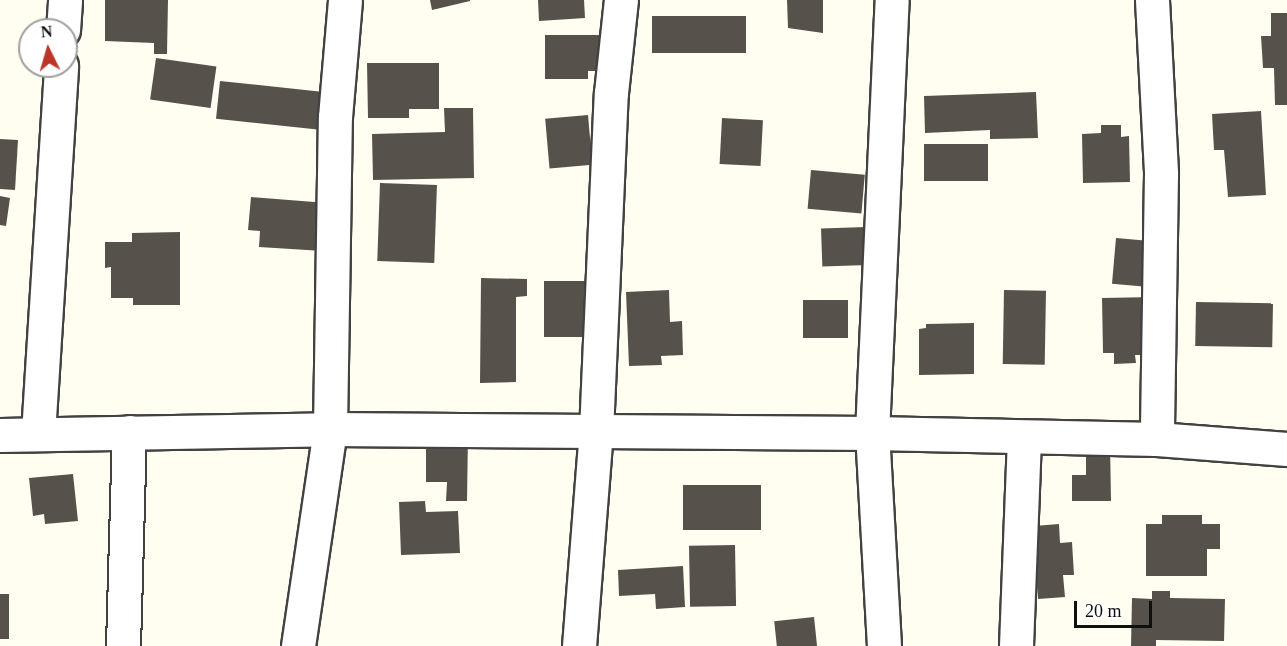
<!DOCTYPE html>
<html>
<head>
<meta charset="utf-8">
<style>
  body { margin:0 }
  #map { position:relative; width:1287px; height:646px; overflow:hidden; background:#fffef1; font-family:Georgia,serif }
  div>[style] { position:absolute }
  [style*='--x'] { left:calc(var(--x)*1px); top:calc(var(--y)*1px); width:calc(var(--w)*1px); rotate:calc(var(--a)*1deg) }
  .building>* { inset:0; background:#57514b; transform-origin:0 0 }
  .roads { filter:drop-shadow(2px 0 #424242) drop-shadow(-2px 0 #424242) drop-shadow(0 2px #424242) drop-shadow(0 -2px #424242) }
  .minor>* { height:33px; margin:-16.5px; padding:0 16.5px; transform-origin:16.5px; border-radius:16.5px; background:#fff }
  span { translate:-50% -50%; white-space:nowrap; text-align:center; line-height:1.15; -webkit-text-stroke:6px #fff; paint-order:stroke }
  .north { position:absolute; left:18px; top:18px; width:60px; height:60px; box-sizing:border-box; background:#fff; border:2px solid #9f9f9f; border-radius:50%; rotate:355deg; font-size:16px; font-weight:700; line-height:24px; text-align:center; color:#0f0f0f }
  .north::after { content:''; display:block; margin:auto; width:21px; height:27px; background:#bd3529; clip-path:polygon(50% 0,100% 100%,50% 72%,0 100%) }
  .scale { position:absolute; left:1074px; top:601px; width:78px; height:27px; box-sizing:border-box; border:3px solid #0f0f0f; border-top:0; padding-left:8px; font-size:18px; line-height:21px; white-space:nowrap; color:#0f0f0f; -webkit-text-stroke:4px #fff; paint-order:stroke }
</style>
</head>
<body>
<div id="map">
  <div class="building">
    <i style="clip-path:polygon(105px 0,168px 0,167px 54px,154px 54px,154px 43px,105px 41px)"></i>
    <i style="clip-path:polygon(430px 0,470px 0,470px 1px,432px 10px)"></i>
    <i style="clip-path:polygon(538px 0,584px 0,585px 18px,539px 21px)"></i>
    <i style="clip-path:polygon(787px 0,823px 0,823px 33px,788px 28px)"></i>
    <i style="clip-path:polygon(1271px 13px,1287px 13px,1287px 105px,1275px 105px,1274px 68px,1263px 68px,1261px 36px,1271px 36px)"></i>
    <i style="left:652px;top:16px;width:94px;height:37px"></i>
    <i style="clip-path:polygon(545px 35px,605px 35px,604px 71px,588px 71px,588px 79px,545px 79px)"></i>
    <i style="left:156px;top:58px;width:61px;height:42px;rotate:8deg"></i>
    <i style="clip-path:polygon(367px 63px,439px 63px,439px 109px,409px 109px,409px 118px,368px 118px)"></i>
    <i style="left:220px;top:81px;width:116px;height:38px;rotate:6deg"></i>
    <i style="clip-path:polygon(1036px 92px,1038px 138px,990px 139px,990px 130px,925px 133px,924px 96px)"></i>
    <i style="clip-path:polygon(444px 108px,473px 108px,474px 178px,373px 180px,372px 134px,445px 132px)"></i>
    <i style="clip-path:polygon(1261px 111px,1266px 195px,1228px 197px,1224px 150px,1214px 150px,1212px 114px)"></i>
    <i style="left:588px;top:115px;width:50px;height:43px;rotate:85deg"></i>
    <i style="left:722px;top:118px;width:41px;height:46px;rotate:3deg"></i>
    <i style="clip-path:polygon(1101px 125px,1121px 125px,1121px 137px,1129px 136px,1130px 182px,1083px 183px,1082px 134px,1101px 133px)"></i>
    <i style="clip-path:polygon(0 139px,18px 140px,15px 190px,0 189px)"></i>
    <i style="left:988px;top:144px;width:37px;height:64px;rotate:90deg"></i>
    <i style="left:811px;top:170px;width:54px;height:39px;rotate:5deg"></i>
    <i style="left:380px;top:183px;width:57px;height:78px;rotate:2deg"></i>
    <i style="clip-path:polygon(0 196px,10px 198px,6px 226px,0 225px)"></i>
    <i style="clip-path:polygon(251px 197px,327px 203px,323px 251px,259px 247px,260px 231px,248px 230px)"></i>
    <i style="left:866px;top:227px;width:38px;height:45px;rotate:88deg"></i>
    <i style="clip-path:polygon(180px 232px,180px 305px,133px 305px,133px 298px,111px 298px,111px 267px,105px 268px,105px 242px,132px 242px,132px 233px)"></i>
    <i style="left:1116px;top:238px;width:43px;height:46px;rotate:5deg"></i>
    <i style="clip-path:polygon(481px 278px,527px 279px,527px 296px,516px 297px,516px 382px,480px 383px)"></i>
    <i style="left:544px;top:281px;width:41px;height:56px"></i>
    <i style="clip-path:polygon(669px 290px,670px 322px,682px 321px,683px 355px,661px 356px,662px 365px,629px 366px,626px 292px)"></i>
    <i style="left:1004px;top:290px;width:42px;height:74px;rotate:1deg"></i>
    <i style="clip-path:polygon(1154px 297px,1154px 355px,1135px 355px,1136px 363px,1114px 364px,1114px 353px,1103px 353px,1102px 298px)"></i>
    <i style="left:848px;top:300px;width:38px;height:45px;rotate:90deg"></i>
    <i style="left:1196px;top:302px;width:77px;height:44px;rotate:1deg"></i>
    <i style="clip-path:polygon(974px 323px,974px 374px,919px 375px,919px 329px,926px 328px,926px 324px)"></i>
    <i style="clip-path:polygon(426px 434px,468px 434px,467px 501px,446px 501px,447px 482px,426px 482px)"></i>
    <i style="clip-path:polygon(1086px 442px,1110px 442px,1111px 501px,1072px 501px,1072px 475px,1086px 475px)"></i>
    <i style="clip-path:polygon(73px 474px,78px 521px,45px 524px,44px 514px,33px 516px,29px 478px)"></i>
    <i style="left:761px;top:485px;width:45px;height:78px;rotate:90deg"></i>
    <i style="clip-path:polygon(425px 501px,426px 512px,458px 511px,460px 553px,401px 555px,399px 502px)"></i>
    <i style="clip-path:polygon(1162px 515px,1202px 515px,1202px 524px,1220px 524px,1220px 549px,1207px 549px,1207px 576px,1146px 576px,1146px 524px,1162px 524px)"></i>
    <i style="clip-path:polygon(1059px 524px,1060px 543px,1072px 542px,1074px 575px,1063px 575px,1065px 597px,1038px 599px,1034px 526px)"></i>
    <i style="left:735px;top:545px;width:61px;height:46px;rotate:89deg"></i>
    <i style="clip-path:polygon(683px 566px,685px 607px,656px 609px,655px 594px,619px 596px,618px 570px)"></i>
    <i style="clip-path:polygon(1152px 591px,1170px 591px,1170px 598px,1225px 599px,1224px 641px,1156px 640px,1156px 646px,1131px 646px,1132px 598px,1152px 599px)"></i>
    <i style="left:0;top:594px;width:9px;height:45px"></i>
    <i style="left:814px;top:617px;width:29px;height:40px;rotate:84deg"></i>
  </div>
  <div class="roads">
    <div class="minor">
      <i style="--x:1152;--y:0;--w:174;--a:87"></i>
      <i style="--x:1161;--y:174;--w:265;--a:90.9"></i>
      <i style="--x:63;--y:30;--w:30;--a:-86"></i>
      <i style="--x:38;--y:434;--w:369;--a:-86.4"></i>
      <i style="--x:0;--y:435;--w:330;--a:-1"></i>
      <i style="--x:330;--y:429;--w:542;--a:0.42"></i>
      <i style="--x:872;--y:433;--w:285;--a:1.2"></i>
      <i style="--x:1157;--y:439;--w:130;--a:4.4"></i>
      <i style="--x:123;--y:646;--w:214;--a:-88.4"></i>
      <i style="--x:298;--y:646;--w:219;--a:-81.6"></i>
      <i style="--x:330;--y:429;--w:312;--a:-89.1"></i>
      <i style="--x:335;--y:117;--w:117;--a:-85.1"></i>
      <i style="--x:579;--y:646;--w:215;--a:-85.5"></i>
      <i style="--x:596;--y:432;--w:339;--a:-87.5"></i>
      <i style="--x:611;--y:93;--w:94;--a:-83.9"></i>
      <i style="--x:884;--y:646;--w:213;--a:-93.2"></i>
      <i style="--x:872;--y:433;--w:433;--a:-87.4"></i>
      <i style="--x:1016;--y:646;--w:209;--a:-87.8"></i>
    </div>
  </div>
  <div class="north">N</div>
  <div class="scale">20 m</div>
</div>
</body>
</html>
